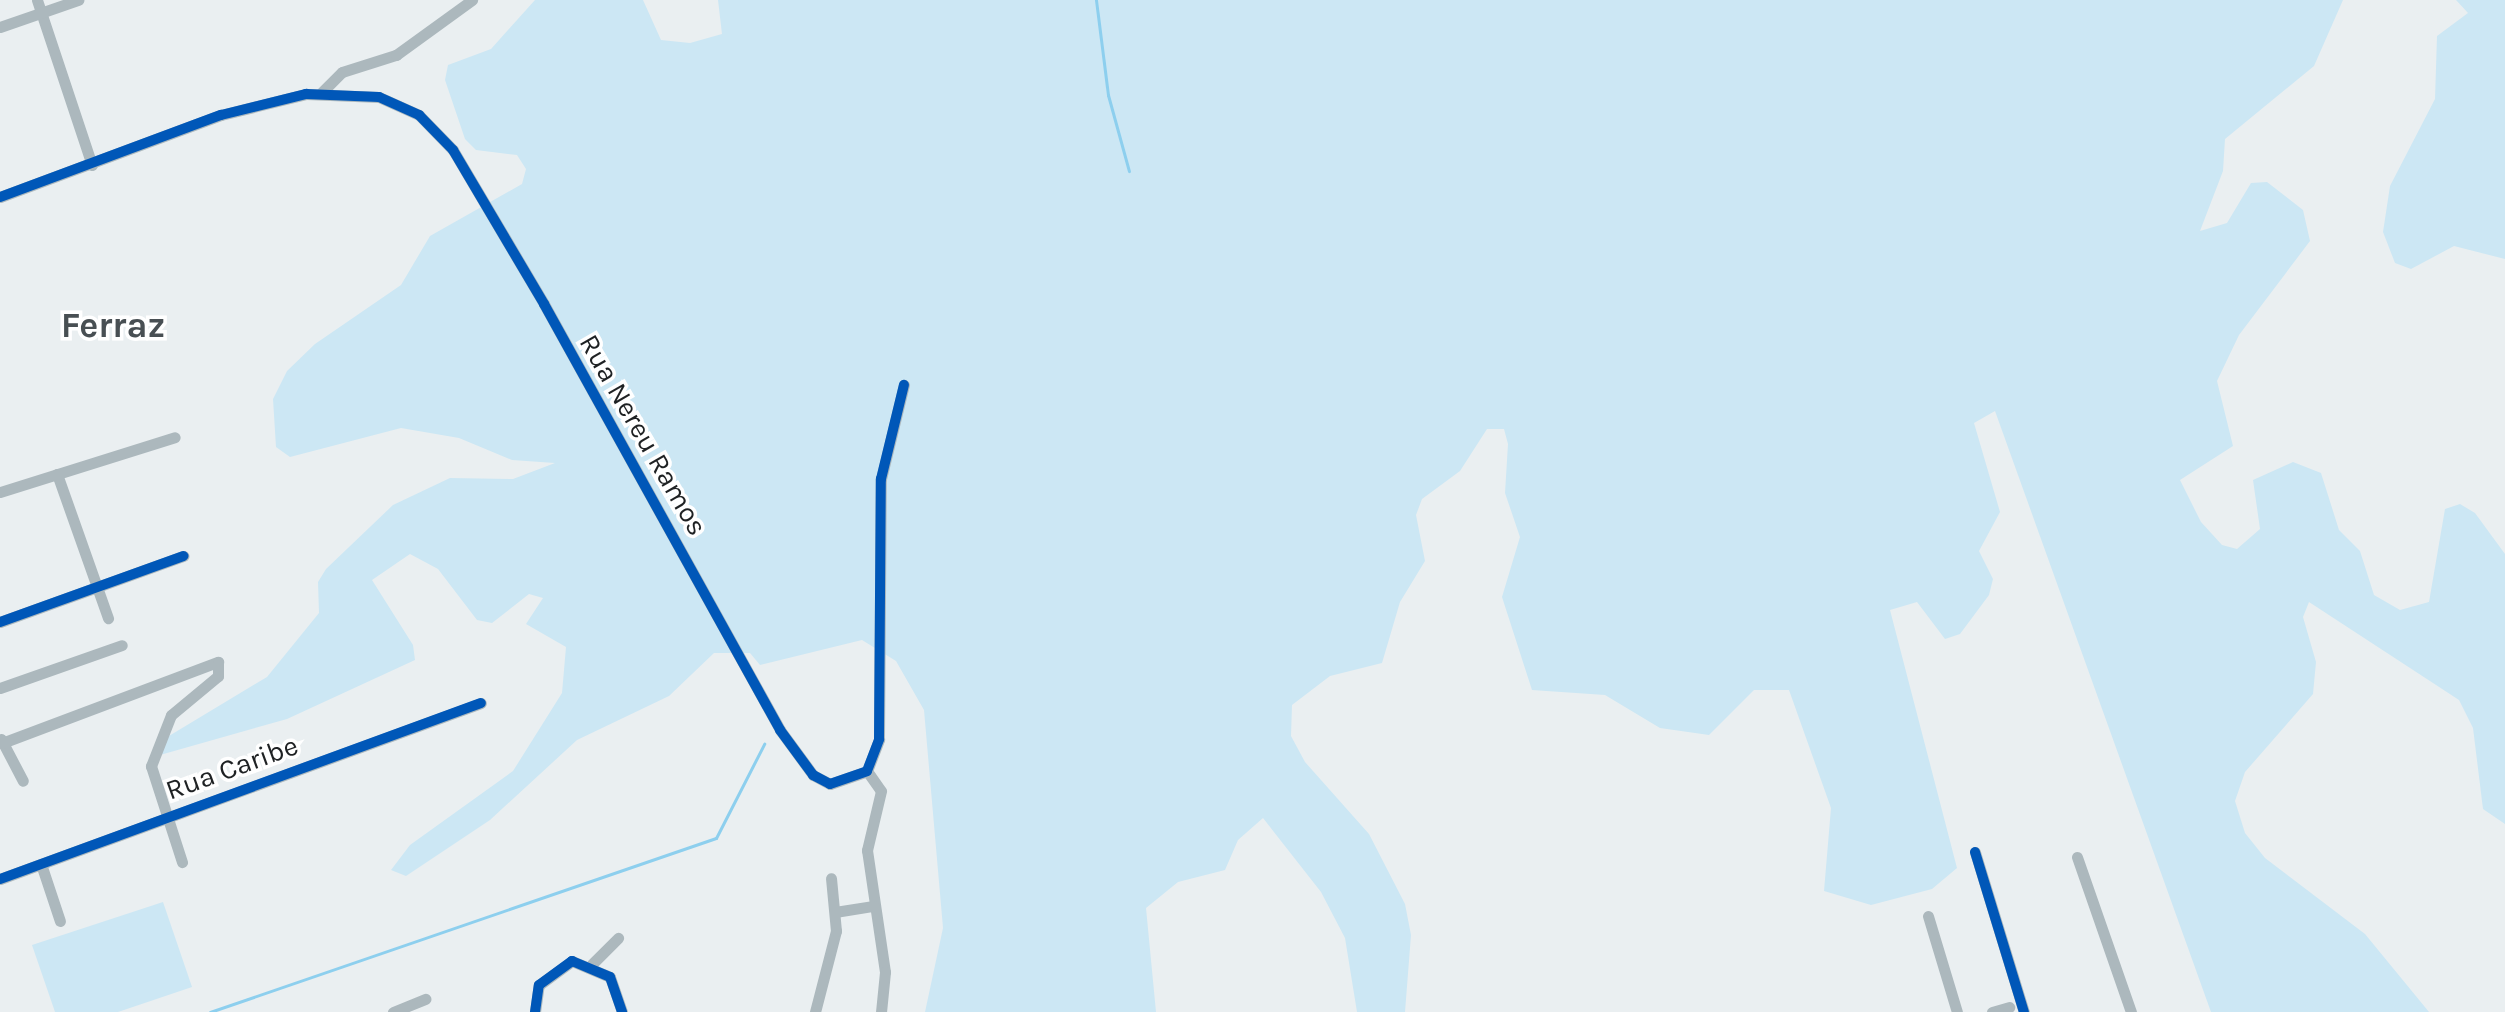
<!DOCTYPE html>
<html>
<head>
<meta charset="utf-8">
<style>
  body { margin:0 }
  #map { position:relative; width:2505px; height:1012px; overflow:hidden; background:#eaeff1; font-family:Karla,sans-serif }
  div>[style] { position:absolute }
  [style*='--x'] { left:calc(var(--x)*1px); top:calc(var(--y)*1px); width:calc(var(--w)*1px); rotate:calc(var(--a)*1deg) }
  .green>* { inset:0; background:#cce7f4 }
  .stream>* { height:3px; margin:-1.5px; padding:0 1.5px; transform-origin:1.5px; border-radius:1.5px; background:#8dcfee }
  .minor>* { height:11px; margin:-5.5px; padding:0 5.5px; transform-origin:5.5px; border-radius:5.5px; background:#acb8bd }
  .cycleway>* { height:10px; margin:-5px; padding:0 5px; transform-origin:5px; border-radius:5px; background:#0057b8 }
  span { translate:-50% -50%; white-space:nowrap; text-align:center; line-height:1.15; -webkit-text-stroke:7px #fff; paint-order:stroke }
  .street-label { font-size:28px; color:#1e2123 }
  .district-label { font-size:36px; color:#484f53; font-weight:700 }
</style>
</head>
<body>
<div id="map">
  <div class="green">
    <i style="clip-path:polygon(535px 0,643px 0,661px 40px,690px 43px,722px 34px,718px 0,2343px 0,2314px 66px,2225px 139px,2223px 171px,2200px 231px,2227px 223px,2251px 183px,2267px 182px,2303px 210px,2310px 241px,2239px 335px,2217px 381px,2233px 446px,2180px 480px,2201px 522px,2222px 545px,2237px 549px,2260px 529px,2253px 480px,2293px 462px,2321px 473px,2339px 530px,2360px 551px,2374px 595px,2400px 610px,2429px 602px,2445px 509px,2460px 504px,2475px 513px,2505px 554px,2505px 824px,2483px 809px,2473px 728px,2459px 700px,2309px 602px,2303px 617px,2316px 662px,2313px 694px,2245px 772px,2235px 801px,2245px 833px,2265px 858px,2365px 934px,2429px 1012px,2211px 1012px,1995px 411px,1974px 423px,2000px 512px,1979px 551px,1993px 579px,1989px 595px,1960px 634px,1945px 639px,1917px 602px,1890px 610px,1957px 868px,1932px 889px,1871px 905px,1824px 891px,1831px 808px,1789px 690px,1754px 690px,1709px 735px,1660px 728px,1605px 695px,1532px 690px,1502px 597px,1520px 537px,1505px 493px,1508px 444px,1504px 429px,1487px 429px,1460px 471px,1422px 499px,1416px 515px,1425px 561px,1400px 602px,1382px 663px,1330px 676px,1292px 705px,1291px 736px,1305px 762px,1369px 834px,1405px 904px,1411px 935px,1405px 1012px,1357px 1012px,1345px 938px,1321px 892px,1263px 818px,1238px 840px,1225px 870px,1178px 882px,1146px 908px,1156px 1012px,925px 1012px,943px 928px,924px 710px,896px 661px,862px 640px,760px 665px,750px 653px,714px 653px,669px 696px,577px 740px,490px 820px,406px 876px,391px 870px,410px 845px,513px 771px,562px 693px,566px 647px,526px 624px,543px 598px,529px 594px,492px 623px,477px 620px,438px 569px,410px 554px,372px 580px,413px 645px,415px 660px,287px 719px,160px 755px,159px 742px,267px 677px,319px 613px,318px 582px,326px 569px,393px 505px,450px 478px,513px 479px,555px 463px,512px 460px,459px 438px,401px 428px,290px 457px,276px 447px,273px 399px,287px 371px,315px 344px,401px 285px,430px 236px,522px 184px,526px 169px,517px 155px,476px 150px,465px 139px,445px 80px,448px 65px,491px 49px)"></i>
    <i style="clip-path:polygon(2456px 0,2505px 0,2505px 259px,2454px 246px,2411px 269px,2395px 263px,2383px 232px,2390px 186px,2435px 99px,2437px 36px,2468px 13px)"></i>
    <i style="clip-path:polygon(163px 902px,192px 987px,118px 1012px,55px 1012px,32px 945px)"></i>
  </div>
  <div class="stream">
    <i style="--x:1096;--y:0;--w:96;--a:82.8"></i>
    <i style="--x:1108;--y:95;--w:79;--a:74.6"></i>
    <i style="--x:210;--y:1012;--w:535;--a:-18.98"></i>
    <i style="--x:716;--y:838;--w:106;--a:-62.9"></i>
  </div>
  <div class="minor">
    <i style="--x:37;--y:0;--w:174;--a:71.6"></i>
    <i style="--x:0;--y:27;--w:83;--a:-19.1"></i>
    <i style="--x:322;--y:92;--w:28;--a:-45"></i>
    <i style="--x:342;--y:72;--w:57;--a:-17.5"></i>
    <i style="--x:396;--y:55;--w:94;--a:-35.9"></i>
    <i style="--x:0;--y:197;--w:236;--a:-20.4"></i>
    <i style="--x:221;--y:115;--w:88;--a:-13.9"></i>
    <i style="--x:306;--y:94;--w:73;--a:2.4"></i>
    <i style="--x:379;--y:97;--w:44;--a:24.2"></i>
    <i style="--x:419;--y:115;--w:49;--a:45.8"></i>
    <i style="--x:453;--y:150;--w:179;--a:59.4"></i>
    <i style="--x:544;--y:304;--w:487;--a:61"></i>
    <i style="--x:780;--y:730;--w:56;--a:53.7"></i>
    <i style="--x:813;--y:775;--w:19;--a:28"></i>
    <i style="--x:830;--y:784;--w:39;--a:-19"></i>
    <i style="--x:867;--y:771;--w:34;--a:-69"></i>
    <i style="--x:879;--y:739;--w:260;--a:-89.6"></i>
    <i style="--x:881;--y:479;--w:97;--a:-76.3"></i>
    <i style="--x:57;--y:474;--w:153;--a:70.5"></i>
    <i style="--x:0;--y:492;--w:183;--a:-17.4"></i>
    <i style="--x:0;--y:622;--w:195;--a:-19.8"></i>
    <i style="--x:0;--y:688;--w:129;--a:-19.4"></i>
    <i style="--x:1;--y:739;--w:47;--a:62.4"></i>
    <i style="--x:2;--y:743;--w:231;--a:-20.6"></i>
    <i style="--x:218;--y:662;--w:14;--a:90"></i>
    <i style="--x:218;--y:676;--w:61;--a:140.3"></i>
    <i style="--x:171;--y:715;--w:55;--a:111.4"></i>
    <i style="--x:151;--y:766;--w:101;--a:72.1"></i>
    <i style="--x:867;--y:771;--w:24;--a:55"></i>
    <i style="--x:881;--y:791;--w:61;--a:103.3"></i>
    <i style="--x:867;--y:850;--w:123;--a:81.6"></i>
    <i style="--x:885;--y:972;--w:40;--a:95.7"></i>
    <i style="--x:1975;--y:852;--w:167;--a:73"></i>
    <i style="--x:2077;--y:857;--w:164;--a:70.8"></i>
    <i style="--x:41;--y:864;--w:60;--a:71.6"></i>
    <i style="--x:0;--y:879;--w:512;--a:-20.1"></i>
    <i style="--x:835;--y:912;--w:39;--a:-9"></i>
    <i style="--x:1928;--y:916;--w:100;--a:73.2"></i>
    <i style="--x:592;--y:964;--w:37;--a:-45"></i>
    <i style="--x:393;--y:1012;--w:35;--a:-22"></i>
    <i style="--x:535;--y:1012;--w:27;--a:-82"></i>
    <i style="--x:539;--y:985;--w:41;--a:-36"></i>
    <i style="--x:572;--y:961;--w:41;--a:22.8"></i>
    <i style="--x:610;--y:977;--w:37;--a:71"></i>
    <i style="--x:815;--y:1012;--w:84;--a:-75.5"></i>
    <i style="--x:836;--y:931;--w:53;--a:-95.4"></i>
    <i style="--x:1992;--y:1012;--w:18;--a:-16"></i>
  </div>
  <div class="cycleway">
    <i style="--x:0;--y:197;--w:236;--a:-20.4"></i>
    <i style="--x:221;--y:115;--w:88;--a:-13.9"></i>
    <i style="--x:306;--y:94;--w:73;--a:2.4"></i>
    <i style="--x:379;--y:97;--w:44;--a:24.2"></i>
    <i style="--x:419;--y:115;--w:49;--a:45.8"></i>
    <i style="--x:453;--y:150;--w:179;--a:59.4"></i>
    <i style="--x:544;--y:304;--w:487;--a:61"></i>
    <i style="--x:780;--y:730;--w:56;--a:53.7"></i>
    <i style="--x:813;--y:775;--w:19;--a:28"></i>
    <i style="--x:830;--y:784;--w:39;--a:-19"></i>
    <i style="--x:867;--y:771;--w:34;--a:-69"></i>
    <i style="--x:879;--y:739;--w:260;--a:-89.6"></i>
    <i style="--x:881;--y:479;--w:97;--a:-76.3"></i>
    <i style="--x:0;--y:622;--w:195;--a:-19.8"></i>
    <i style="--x:1975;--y:852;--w:167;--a:73"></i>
    <i style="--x:0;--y:879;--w:512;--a:-20.1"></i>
    <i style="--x:535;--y:1012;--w:27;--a:-82"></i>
    <i style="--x:539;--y:985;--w:41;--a:-36"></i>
    <i style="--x:572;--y:961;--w:41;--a:22.8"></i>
    <i style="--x:610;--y:977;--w:37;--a:71"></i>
  </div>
  <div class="street-label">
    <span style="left:643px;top:435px;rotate:60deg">Rua Nereu Ramos</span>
    <span style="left:232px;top:768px;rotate:-20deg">Rua Caribe</span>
  </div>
  <div class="district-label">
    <span style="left:113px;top:326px">Ferraz</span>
  </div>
</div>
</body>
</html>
